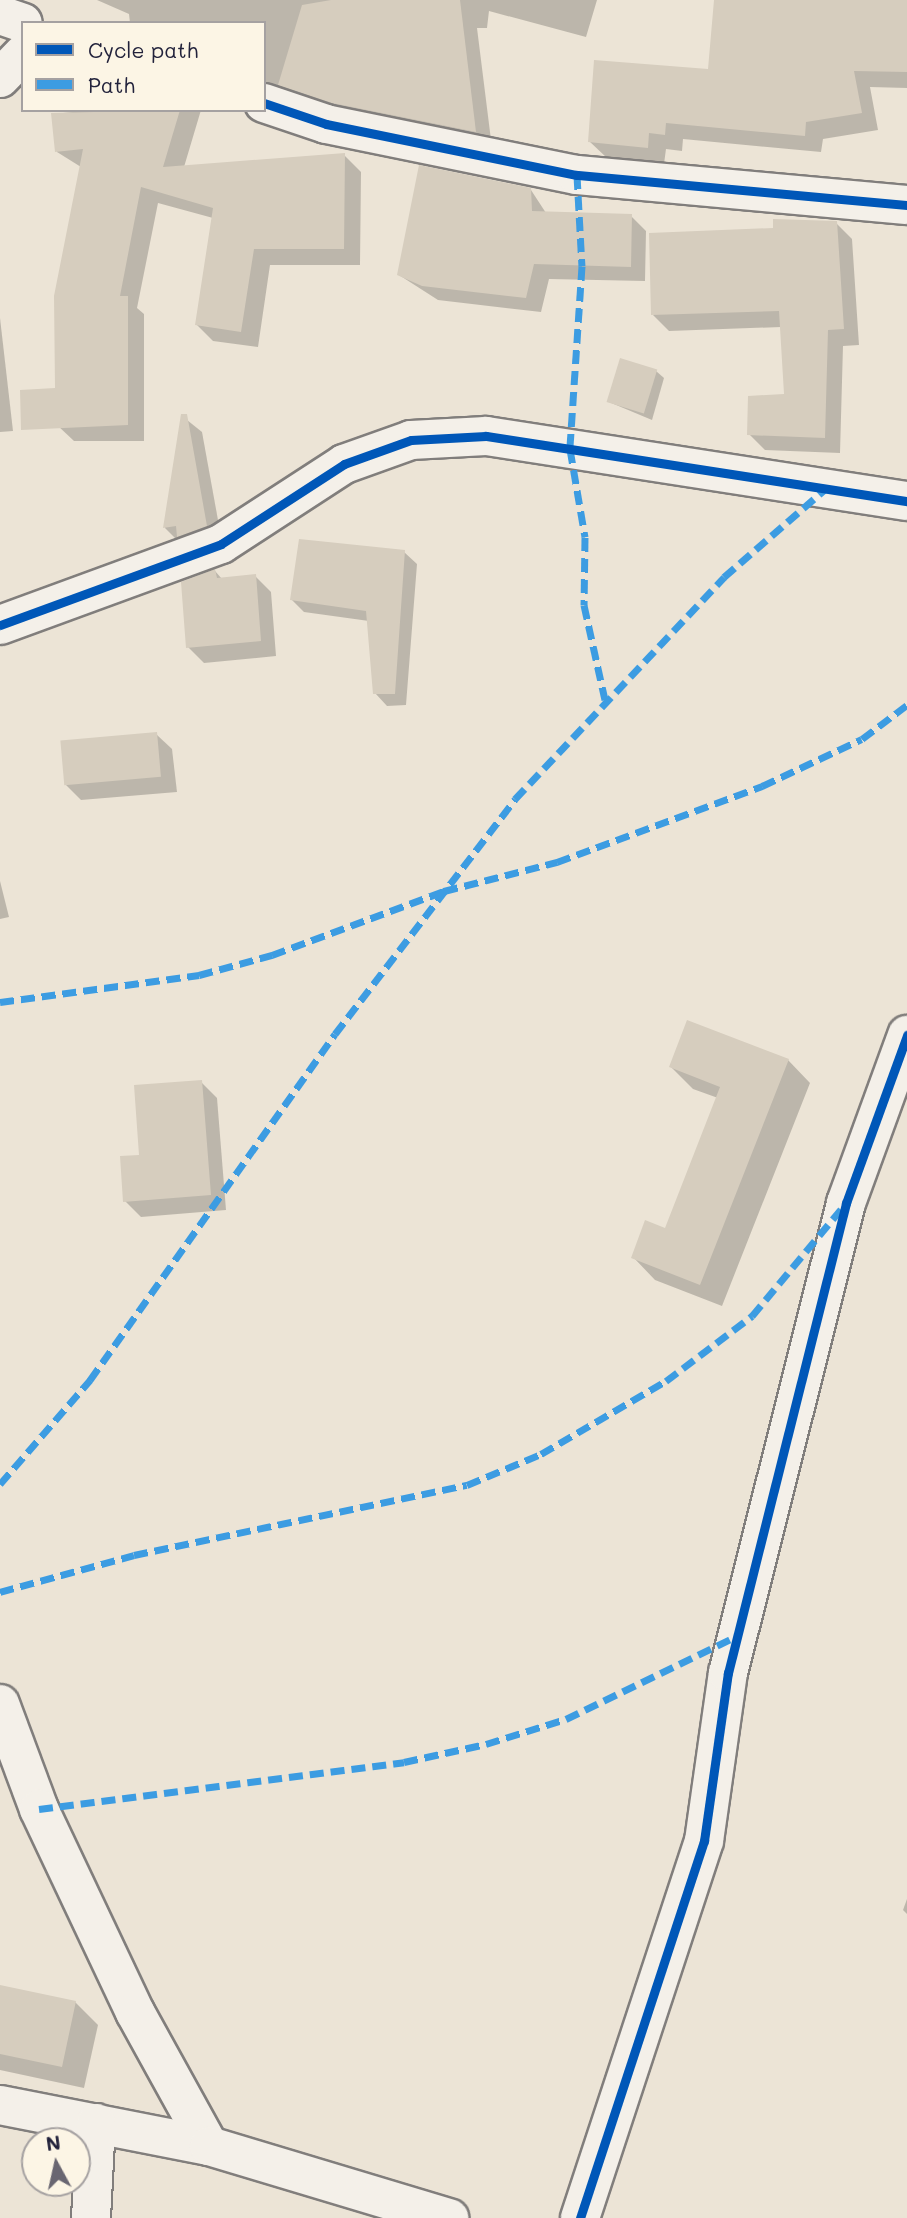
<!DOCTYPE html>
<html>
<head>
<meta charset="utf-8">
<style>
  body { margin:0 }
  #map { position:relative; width:907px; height:2218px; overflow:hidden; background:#ece4d6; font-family:Mali,sans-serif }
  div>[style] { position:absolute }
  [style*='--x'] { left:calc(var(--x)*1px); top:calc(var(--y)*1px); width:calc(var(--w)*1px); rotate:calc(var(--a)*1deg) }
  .shadow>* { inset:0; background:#0003 }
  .building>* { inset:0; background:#d6cdbe; transform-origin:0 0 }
  .roads { filter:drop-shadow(2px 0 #817e7c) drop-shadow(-2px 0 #817e7c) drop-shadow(0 2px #817e7c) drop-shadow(0 -2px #817e7c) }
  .minor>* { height:38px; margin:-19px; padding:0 19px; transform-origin:19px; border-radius:19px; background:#f4f0e9 }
  .quiet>* { height:7px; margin-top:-3.5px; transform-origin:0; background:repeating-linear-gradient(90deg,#3c9ce2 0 14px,transparent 0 21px) }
  .cycleway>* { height:9px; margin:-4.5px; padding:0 4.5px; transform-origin:4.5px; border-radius:4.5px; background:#0057b8 }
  span { translate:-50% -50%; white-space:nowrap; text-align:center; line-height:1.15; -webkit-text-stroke:5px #fcf5e5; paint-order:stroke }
  .legend { position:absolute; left:21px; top:21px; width:245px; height:91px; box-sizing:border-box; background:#fcf5e5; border:2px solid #a5a1a1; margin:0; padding:9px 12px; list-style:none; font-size:21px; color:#22223b }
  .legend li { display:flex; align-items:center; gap:14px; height:35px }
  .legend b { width:35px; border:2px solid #a5a1a1 }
  .north { position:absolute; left:21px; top:2127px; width:70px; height:70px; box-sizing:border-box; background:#fcf5e5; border:2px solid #a5a1a1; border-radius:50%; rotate:352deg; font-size:19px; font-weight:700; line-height:28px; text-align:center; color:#22223b }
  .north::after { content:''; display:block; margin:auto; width:24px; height:32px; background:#696671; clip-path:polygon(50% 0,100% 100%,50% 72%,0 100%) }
</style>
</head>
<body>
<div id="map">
  <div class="shadow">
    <i style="clip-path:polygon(97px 0,597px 0,586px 37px,489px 11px,487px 28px,477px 28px,492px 148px,264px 92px,264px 23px,130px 23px,129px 14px)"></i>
    <i style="clip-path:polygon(716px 0,907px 0,907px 88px,870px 87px,878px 130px,823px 139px,821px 152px,683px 139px,682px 151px,666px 149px,664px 164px,607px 158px,589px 141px,710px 71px)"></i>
    <i style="clip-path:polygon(93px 110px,201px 110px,184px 167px,344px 155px,361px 172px,360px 265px,270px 265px,258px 347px,213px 341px,196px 324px,213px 218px,158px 203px,137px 308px,144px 314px,144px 441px,74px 441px,57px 425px,81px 167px,57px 152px,53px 114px)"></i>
    <i style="clip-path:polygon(531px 190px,546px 213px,631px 216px,646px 231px,645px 281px,549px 279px,541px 312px,438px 300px,399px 275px)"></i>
    <i style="clip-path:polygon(836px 223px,852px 239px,859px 345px,843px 346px,840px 453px,765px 450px,749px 434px,786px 395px,781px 327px,669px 331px,653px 315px,775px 230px)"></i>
    <i style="clip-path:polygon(0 318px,13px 431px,0 432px)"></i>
    <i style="clip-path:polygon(656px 371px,664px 378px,652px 420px,609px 402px)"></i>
    <i style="clip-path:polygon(182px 416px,202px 432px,222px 542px,181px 544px,165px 528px)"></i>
    <i style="clip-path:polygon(404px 552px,417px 564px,406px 705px,387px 706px,375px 693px,369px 621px,304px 612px,292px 600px)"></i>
    <i style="clip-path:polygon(215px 571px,222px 579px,255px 576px,271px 592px,276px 656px,204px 663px,188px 647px)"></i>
    <i style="clip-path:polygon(156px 734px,172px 749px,177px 792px,81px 800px,65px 784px)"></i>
    <i style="clip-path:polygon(0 881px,9px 917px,0 919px)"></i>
    <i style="clip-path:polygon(788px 1060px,810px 1083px,722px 1306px,655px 1280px,633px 1257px,666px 1230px,718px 1098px,693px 1089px,671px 1067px)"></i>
    <i style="clip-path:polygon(201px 1082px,217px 1098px,226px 1210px,141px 1217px,125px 1201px,141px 1157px)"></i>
    <i style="clip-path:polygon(907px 1899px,907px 1914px,903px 1910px)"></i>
    <i style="clip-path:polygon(0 1989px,75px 2002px,98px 2025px,84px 2088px,0 2070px)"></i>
  </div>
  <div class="building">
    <i style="clip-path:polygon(331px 0,460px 0,476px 132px,332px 103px,278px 85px,302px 5px)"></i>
    <i style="clip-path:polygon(714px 0,907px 0,907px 72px,854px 71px,862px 113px,806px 122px,805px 136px,666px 123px,665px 135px,649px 133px,648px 148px,588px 142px,594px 60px,708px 69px)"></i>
    <i style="clip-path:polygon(180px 110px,163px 167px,345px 153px,344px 249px,254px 249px,241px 332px,195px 325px,213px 208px,141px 187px,120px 296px,128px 296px,128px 425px,21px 430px,20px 390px,55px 388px,54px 296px,83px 149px,55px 152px,51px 113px)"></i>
    <i style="clip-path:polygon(419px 165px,531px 188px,532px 211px,632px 214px,631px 267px,534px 264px,526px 298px,422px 286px,397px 275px)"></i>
    <i style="clip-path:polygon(773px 219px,837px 221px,844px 329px,828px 330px,825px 438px,747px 435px,748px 396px,784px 394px,779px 311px,651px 315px,649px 233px,773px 228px)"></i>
    <i style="left:620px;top:358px;width:39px;height:46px;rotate:17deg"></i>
    <i style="clip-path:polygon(181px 414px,187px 414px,207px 526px,177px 537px,176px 526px,163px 528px)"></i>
    <i style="clip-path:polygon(299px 539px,405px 550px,395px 694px,373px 694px,366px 611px,290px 600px)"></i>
    <i style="clip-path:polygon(215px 569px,217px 578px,256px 574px,261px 641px,186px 648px,181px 582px)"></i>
    <i style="left:157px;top:732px;width:45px;height:97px;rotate:85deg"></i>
    <i style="clip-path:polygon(687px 1020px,789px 1059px,700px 1285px,631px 1258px,645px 1220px,665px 1228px,720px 1087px,669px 1067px)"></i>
    <i style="clip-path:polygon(202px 1080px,211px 1195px,123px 1202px,120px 1156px,139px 1155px,134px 1085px)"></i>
    <i style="clip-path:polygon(0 1985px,76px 2001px,62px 2067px,0 2054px)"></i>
  </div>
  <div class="roads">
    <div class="minor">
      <i style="--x:0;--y:15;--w:24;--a:19"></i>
      <i style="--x:0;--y:78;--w:33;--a:-46"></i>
      <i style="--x:264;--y:103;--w:65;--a:18.7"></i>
      <i style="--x:326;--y:124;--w:256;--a:11.5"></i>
      <i style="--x:577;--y:175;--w:331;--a:5.2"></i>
      <i style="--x:0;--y:625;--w:235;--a:-20.1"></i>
      <i style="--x:221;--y:544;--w:147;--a:-33"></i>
      <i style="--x:344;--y:464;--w:71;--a:-19.7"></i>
      <i style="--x:411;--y:440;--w:75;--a:-3.1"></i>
      <i style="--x:486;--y:436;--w:426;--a:8.8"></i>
      <i style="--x:0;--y:1704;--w:112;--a:69.6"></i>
      <i style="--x:39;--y:1809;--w:225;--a:64.7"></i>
      <i style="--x:135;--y:2012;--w:153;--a:61.1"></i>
      <i style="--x:0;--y:2105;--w:213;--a:11.1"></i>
      <i style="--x:209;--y:2146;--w:251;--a:16.7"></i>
      <i style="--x:91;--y:2218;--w:95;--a:-87"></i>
      <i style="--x:580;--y:2218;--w:397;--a:-71.8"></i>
      <i style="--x:704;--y:1841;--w:170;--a:-81.9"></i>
      <i style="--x:728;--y:1673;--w:485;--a:-75.9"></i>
      <i style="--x:846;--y:1203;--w:179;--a:-70"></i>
    </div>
  </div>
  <div class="quiet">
    <i style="--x:577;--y:175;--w:91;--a:86.9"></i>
    <i style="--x:582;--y:266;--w:183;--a:93.8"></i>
    <i style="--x:570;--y:449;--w:89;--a:80.3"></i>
    <i style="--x:585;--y:537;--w:68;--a:90.8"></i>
    <i style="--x:584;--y:605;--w:97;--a:77.5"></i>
    <i style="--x:0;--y:1002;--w:201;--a:-7.7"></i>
    <i style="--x:199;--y:975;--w:76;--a:-15.3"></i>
    <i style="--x:272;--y:955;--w:184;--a:-20.4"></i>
    <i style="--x:444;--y:891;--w:117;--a:-14.4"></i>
    <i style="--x:557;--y:862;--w:219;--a:-20.3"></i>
    <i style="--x:762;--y:786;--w:110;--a:-25.2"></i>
    <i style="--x:862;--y:739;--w:56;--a:-37.1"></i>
    <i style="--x:0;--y:1484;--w:138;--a:-49.1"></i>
    <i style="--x:90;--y:1380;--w:424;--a:-54.7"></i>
    <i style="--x:335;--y:1034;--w:296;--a:-52.5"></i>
    <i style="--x:515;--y:799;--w:305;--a:-46.7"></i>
    <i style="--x:724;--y:577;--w:133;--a:-41"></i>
    <i style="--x:0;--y:1592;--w:139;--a:-15.4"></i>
    <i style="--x:134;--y:1555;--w:340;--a:-11.9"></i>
    <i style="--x:467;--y:1485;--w:80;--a:-22.7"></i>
    <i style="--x:541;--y:1454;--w:145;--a:-30.3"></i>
    <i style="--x:666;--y:1381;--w:108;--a:-37.1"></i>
    <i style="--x:752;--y:1316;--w:139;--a:-50.2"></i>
    <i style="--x:39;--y:1809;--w:368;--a:-7.3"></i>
    <i style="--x:404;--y:1762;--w:84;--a:-12.4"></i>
    <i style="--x:486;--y:1744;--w:84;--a:-17.4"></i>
    <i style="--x:566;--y:1719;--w:192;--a:-25.9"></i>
  </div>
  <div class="cycleway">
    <i style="--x:264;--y:103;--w:65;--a:18.7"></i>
    <i style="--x:326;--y:124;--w:256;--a:11.5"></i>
    <i style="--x:577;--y:175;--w:331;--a:5.2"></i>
    <i style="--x:0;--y:625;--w:235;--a:-20.1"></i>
    <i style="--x:221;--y:544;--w:147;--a:-33"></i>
    <i style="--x:344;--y:464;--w:71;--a:-19.7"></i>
    <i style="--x:411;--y:440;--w:75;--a:-3.1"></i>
    <i style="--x:486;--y:436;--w:426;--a:8.8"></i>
    <i style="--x:580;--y:2218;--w:397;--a:-71.8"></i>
    <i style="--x:704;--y:1841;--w:170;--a:-81.9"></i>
    <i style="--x:728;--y:1673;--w:485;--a:-75.9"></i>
    <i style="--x:846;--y:1203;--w:179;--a:-70"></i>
  </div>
  <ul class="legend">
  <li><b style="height:9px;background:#0057b8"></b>Cycle path</li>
  <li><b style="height:9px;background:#3c9ce2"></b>Path</li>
  </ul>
  <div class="north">N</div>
</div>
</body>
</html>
